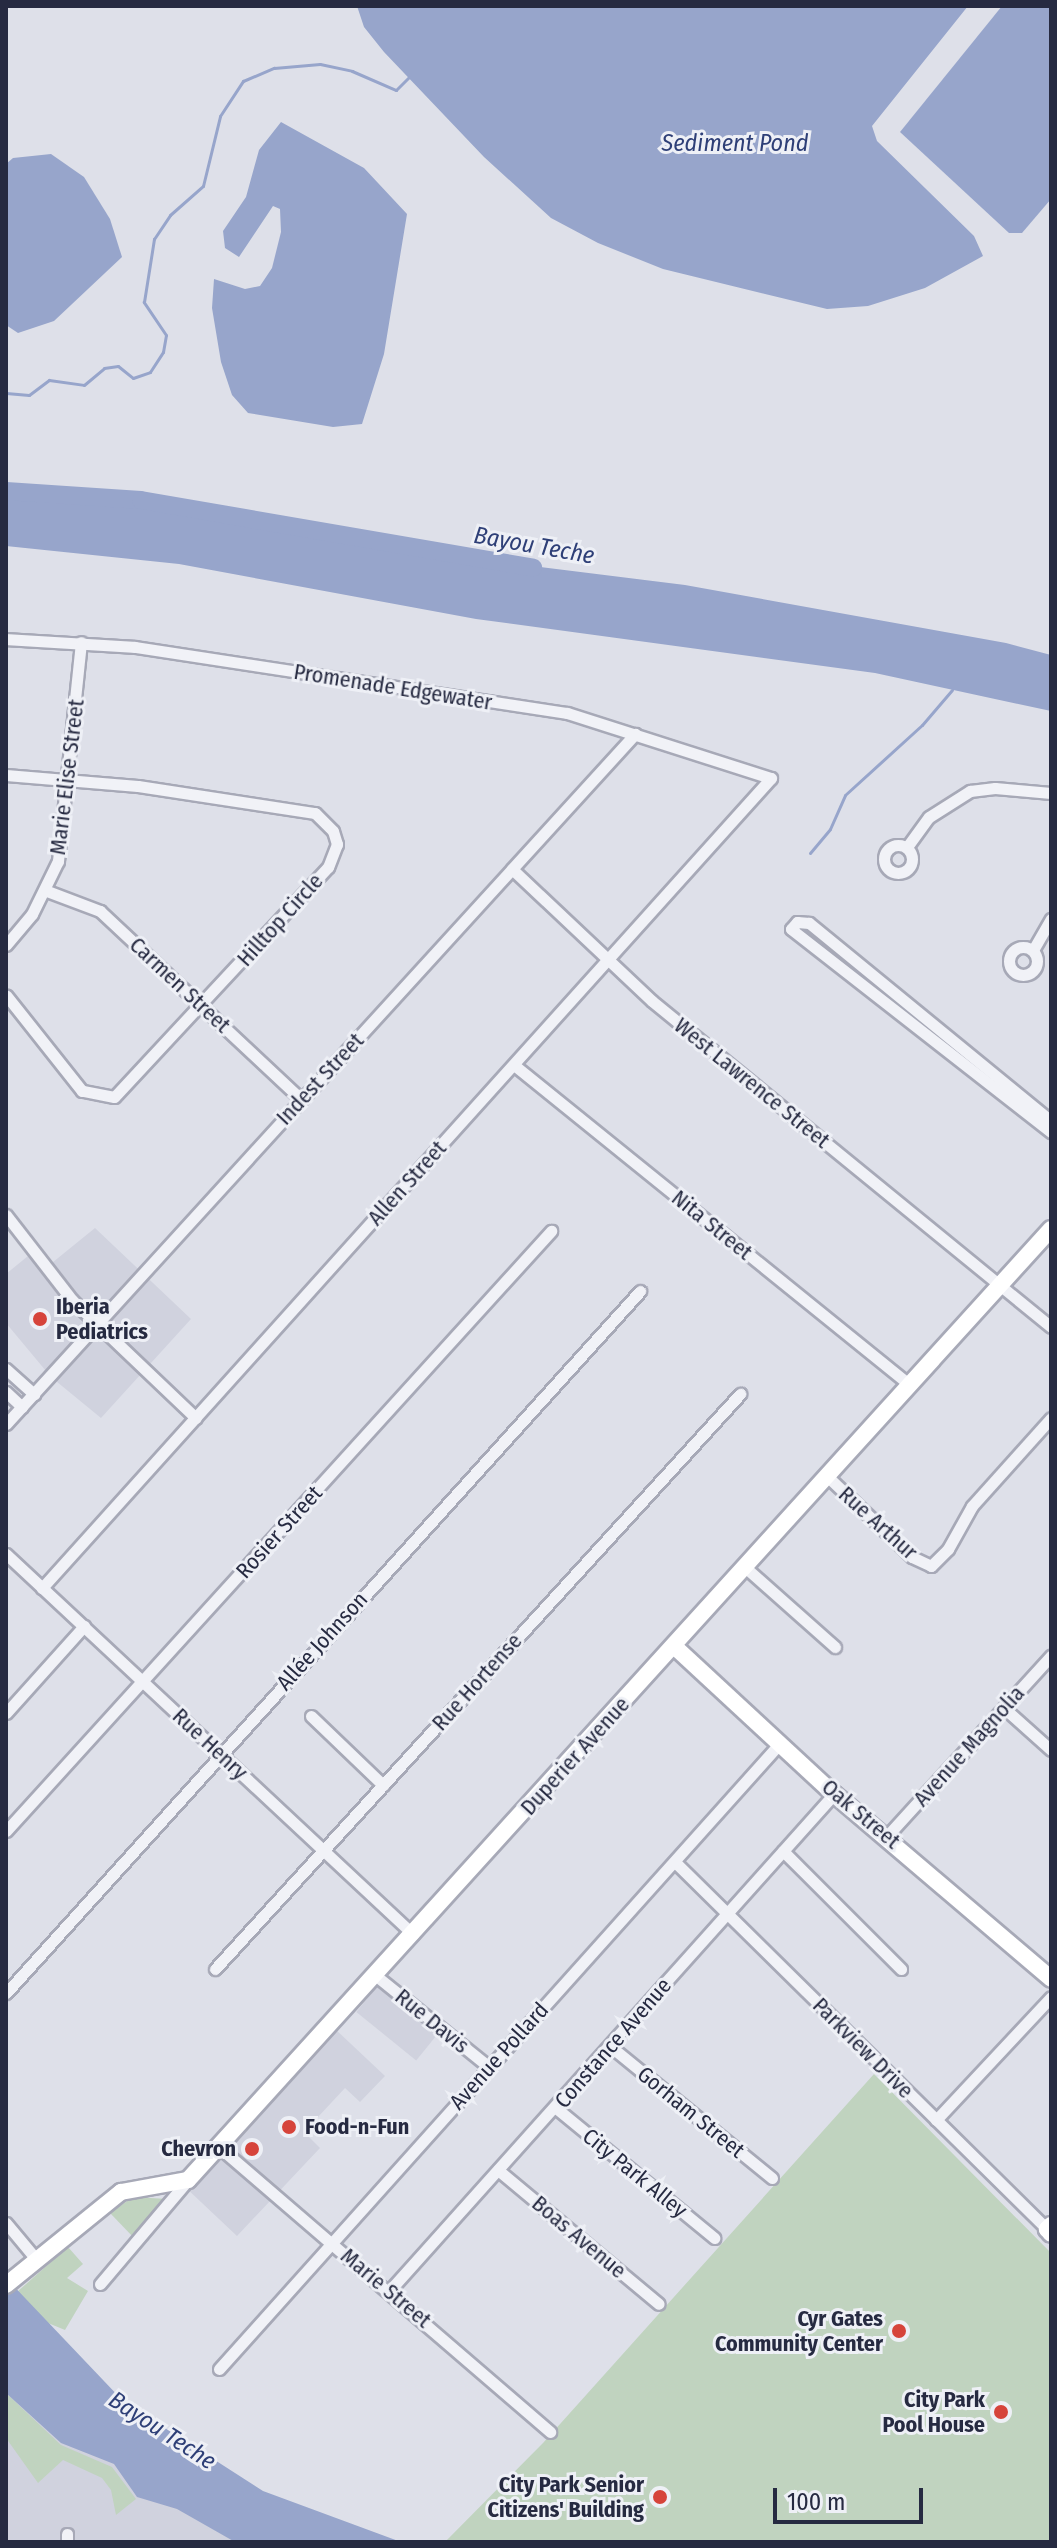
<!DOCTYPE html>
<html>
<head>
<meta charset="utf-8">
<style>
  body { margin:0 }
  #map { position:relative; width:1057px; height:2548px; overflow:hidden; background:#dee0e9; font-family:"Fira Sans Condensed",sans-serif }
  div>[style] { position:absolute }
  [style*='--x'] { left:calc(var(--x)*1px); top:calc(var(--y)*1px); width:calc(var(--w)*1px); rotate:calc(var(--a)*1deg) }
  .built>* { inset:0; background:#d0d2de; transform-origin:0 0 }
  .green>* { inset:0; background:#c0d3bf }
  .water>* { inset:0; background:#97a5cb }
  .stream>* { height:3px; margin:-1.5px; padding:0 1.5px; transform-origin:1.5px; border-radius:1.5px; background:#97a5cb }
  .river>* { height:18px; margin:-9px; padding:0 9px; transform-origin:9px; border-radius:9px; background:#97a5cb }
  .roads { filter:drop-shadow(2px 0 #a7a9b7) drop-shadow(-2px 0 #a7a9b7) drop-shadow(0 2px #a7a9b7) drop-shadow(0 -2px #a7a9b7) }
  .street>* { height:11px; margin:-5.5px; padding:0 5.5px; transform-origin:5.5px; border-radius:5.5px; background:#f1f2f7 }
  .street>.ring { margin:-5.5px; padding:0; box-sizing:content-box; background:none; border:11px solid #f1f2f7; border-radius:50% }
  .secondary>* { height:16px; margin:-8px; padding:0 8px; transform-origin:8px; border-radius:8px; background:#fff }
  .dots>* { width:22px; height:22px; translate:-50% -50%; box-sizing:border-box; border:4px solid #eef0f6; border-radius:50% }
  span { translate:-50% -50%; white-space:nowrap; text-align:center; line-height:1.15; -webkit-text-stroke:6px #eef0f6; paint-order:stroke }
  .street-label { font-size:22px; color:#262a41 }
  .poi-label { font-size:22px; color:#262a41; font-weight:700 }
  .left { translate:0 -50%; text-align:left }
  .right { translate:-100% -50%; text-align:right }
  .water-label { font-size:24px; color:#2e3f77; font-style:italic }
  .frame { position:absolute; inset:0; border:8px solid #262a41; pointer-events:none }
  .scale { position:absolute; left:773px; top:2488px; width:150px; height:36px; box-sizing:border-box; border:4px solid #262a41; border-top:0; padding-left:10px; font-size:24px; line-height:28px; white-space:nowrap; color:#262a41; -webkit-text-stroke:6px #eef0f6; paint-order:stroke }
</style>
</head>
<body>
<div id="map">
  <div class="built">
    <i style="clip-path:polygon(95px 1228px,191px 1319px,101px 1418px,51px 1377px,6px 1323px,6px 1274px,28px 1256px,42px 1271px)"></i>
    <i style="left:379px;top:1984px;width:77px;height:36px;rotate:39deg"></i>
    <i style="clip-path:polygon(334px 2028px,385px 2076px,360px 2102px,345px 2088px,304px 2132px,320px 2148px,237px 2236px,184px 2186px)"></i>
    <i style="clip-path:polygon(6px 2374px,257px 2542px,6px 2542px)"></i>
  </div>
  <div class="green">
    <i style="clip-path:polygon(874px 2074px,1051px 2253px,1051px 2542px,445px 2542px,543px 2443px)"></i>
    <i style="clip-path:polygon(133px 2197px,168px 2199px,135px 2239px,110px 2213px)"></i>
    <i style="clip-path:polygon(68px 2247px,83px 2264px,67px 2278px,88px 2291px,65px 2330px,48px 2323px,17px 2292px)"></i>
    <i style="clip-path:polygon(6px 2393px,61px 2445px,112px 2467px,136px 2499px,116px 2515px,111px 2490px,102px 2478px,63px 2460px,38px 2483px,6px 2438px)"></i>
  </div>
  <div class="water">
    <i style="clip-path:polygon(357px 6px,968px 6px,872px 126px,877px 141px,974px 236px,983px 256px,925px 288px,868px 306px,827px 309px,663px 269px,598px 243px,551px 218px,484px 157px,384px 52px,364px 27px)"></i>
    <i style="clip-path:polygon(1002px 6px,1051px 6px,1051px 199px,1022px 233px,1009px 233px,900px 132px)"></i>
    <i style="clip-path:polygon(281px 122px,364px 168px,407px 214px,384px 354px,362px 424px,333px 427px,248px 413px,232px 395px,221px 362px,212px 308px,214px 279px,245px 289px,260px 286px,272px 268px,281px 232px,280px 209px,273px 206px,239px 257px,225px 248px,223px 231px,246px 197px,259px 150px)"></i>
    <i style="clip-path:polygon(51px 154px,84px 177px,110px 219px,122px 257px,54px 321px,18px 333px,6px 325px,6px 164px,13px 158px)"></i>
    <i style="clip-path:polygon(6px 496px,131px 503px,364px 545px,685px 585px,1006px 643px,1051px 655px,1051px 711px,875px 673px,476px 619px,179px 564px,6px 546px)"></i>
    <i style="clip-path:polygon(6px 2278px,123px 2401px,263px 2491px,401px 2542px,235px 2542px,177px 2509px,137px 2497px,114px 2464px,61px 2443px,6px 2393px)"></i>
  </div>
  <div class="stream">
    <i style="--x:6;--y:393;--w:23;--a:5"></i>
    <i style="--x:29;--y:395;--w:25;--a:-37"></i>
    <i style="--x:49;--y:380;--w:35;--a:8"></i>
    <i style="--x:84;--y:385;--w:26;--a:-40"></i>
    <i style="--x:104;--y:368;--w:14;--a:-8"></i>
    <i style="--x:118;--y:366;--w:19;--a:39"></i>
    <i style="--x:133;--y:378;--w:18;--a:-19"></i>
    <i style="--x:150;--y:372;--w:24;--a:-57"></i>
    <i style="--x:163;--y:352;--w:17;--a:-80"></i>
    <i style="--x:166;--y:335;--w:40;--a:-124"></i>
    <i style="--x:144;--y:302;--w:64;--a:-81"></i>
    <i style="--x:154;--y:239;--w:29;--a:-56"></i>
    <i style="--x:170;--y:215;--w:44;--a:-41.3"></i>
    <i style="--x:203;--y:186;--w:72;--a:-76.3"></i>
    <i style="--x:220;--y:116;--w:42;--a:-56.7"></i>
    <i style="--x:243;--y:81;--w:34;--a:-23"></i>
    <i style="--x:274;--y:68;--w:46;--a:-5"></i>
    <i style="--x:320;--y:64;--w:33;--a:12"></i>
    <i style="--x:352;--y:71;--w:48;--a:23.4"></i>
    <i style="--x:396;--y:90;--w:18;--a:-45"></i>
    <i style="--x:810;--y:853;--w:31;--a:-50"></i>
    <i style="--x:830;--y:829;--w:37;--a:-66"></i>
    <i style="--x:845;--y:795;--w:104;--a:-42.3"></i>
    <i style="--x:922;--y:725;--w:46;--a:-49.4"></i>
  </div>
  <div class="river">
    <i style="--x:6;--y:491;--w:135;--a:3.8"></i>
    <i style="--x:141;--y:500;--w:398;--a:9.8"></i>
  </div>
  <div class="roads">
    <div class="street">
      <i style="--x:6;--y:639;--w:129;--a:3.5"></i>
      <i style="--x:135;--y:647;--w:437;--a:8.7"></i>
      <i style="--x:567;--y:713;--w:214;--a:17.7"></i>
      <i style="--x:771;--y:778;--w:1090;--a:131.99"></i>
      <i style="--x:6;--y:775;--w:132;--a:4.8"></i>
      <i style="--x:138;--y:786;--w:179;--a:8.7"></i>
      <i style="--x:315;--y:813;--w:25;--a:45"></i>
      <i style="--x:333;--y:831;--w:14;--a:73"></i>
      <i style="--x:337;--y:844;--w:25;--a:111"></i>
      <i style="--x:328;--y:867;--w:314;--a:132.9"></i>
      <i style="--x:114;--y:1097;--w:33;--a:-169"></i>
      <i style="--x:82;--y:1091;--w:122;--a:-128.4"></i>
      <i class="ring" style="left:884px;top:845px;width:17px;height:17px"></i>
      <i style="--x:907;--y:847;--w:37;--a:-54"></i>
      <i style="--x:929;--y:817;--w:49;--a:-32.4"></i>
      <i style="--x:970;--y:791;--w:25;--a:-7"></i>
      <i style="--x:995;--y:788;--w:56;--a:5.1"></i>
      <i style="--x:512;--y:869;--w:192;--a:43.3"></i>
      <i style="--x:652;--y:1001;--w:515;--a:39.25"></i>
      <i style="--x:47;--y:891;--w:57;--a:20.7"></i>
      <i style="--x:100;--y:911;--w:275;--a:43.1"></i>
      <i style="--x:6;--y:945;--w:40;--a:-50"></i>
      <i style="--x:32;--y:914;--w:59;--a:-63.9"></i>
      <i style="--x:58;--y:861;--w:220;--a:-84"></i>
      <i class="ring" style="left:1009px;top:947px;width:17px;height:17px"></i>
      <i style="--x:1033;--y:950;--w:36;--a:-60"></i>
      <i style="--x:514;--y:1065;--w:509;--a:38.94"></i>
      <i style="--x:1051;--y:1121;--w:313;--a:-140.7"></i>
      <i style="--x:809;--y:923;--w:12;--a:-175"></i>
      <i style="--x:797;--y:922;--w:9;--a:131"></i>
      <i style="--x:791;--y:929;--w:330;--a:38"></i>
      <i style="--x:6;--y:1215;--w:108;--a:52.2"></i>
      <i style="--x:72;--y:1300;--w:171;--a:43.6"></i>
      <i style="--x:6;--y:1369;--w:38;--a:42"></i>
      <i style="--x:6;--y:1392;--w:22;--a:43"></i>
      <i style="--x:6;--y:1424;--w:934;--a:-47.65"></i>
      <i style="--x:828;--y:1477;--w:116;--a:43.6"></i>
      <i style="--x:912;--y:1557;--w:21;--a:25"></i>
      <i style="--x:931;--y:1566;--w:24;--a:-45"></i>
      <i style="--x:948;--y:1549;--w:49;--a:-60.8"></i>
      <i style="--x:972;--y:1506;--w:118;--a:-48.1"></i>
      <i style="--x:6;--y:1554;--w:557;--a:43.04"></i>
      <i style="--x:746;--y:1568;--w:119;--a:41.6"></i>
      <i style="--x:1004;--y:1708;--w:63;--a:41.8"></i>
      <i style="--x:6;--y:1713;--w:117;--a:-48.1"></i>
      <i style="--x:311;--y:1716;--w:100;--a:43.8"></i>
      <i style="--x:6;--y:1831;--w:811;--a:-47.75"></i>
      <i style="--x:887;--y:1836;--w:244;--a:-47.7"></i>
      <i style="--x:783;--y:1851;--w:167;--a:45"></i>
      <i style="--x:675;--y:1862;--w:523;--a:44.61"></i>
      <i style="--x:215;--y:1969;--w:779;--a:-47.6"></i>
      <i style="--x:375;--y:1975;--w:146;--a:38.9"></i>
      <i style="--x:6;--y:1993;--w:946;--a:-47.91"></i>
      <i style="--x:610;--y:2046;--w:209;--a:39.2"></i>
      <i style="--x:556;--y:2108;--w:205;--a:39.4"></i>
      <i style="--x:936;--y:2120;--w:168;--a:-46.9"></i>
      <i style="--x:219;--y:2147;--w:437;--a:40.7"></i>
      <i style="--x:498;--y:2170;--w:209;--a:39.8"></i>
      <i style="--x:6;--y:2223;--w:47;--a:50.2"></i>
      <i style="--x:100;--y:2284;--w:136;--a:-49.8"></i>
      <i style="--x:390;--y:2290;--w:666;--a:-48.17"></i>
      <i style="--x:219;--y:2369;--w:841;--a:-48.13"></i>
      <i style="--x:67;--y:2542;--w:8;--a:-90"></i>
    </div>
    <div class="secondary">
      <i style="--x:674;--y:1646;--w:218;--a:42.8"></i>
      <i style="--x:834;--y:1794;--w:285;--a:40.4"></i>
      <i style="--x:1051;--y:2225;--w:6;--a:135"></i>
      <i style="--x:1047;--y:2229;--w:6;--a:51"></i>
      <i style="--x:6;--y:2285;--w:148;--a:-39"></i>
      <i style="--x:121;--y:2192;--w:68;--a:-10.2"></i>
      <i style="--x:188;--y:2180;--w:1284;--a:-47.78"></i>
    </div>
  </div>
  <div class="dots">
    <i style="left:40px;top:1319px;background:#d6443b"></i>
    <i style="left:289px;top:2127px;background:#d6443b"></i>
    <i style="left:252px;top:2149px;background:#d6443b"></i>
    <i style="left:899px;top:2331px;background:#d6443b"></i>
    <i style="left:1001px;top:2412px;background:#d6443b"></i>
    <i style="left:660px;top:2497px;background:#d6443b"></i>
  </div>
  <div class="street-label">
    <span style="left:393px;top:687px;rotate:9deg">Promenade Edgewater</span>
    <span style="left:67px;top:777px;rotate:-83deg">Marie Elise Street</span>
    <span style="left:280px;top:920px;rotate:-48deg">Hilltop Circle</span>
    <span style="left:180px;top:985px;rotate:43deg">Carmen Street</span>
    <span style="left:320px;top:1079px;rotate:-47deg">Indest Street</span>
    <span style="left:752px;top:1083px;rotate:39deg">West Lawrence Street</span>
    <span style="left:407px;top:1183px;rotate:-48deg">Allen Street</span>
    <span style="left:712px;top:1225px;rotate:39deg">Nita Street</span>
    <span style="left:878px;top:1523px;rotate:42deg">Rue Arthur</span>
    <span style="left:279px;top:1532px;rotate:-48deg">Rosier Street</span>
    <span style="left:322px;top:1641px;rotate:-48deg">Allée Johnson</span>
    <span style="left:477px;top:1682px;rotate:-48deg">Rue Hortense</span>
    <span style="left:210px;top:1744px;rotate:43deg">Rue Henry</span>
    <span style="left:969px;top:1746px;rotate:-48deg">Avenue Magnolia</span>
    <span style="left:575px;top:1756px;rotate:-48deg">Duperier Avenue</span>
    <span style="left:861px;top:1814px;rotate:40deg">Oak Street</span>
    <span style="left:432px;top:2021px;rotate:39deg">Rue Davis</span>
    <span style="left:613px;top:2043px;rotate:-49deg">Constance Avenue</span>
    <span style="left:863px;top:2048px;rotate:45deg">Parkview Drive</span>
    <span style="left:499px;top:2056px;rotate:-48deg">Avenue Pollard</span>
    <span style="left:691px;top:2112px;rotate:39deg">Gorham Street</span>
    <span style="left:635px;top:2173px;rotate:39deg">City Park Alley</span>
    <span style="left:579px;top:2237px;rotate:40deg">Boas Avenue</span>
    <span style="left:386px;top:2288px;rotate:40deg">Marie Street</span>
  </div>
  <div class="poi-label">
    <span class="left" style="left:56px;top:1319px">Iberia<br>Pediatrics</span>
    <span class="left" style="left:305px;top:2127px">Food-n-Fun</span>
    <span class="right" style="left:236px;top:2149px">Chevron</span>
    <span class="right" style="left:883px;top:2331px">Cyr Gates<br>Community Center</span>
    <span class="right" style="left:985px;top:2412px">City Park<br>Pool House</span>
    <span class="right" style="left:644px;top:2497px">City Park Senior<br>Citizens' Building</span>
  </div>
  <div class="water-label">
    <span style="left:735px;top:144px">Sediment Pond</span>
    <span style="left:534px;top:546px;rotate:10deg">Bayou Teche</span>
    <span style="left:162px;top:2431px;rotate:33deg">Bayou Teche</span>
  </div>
  <div class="frame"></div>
  <div class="scale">100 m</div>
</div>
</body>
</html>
